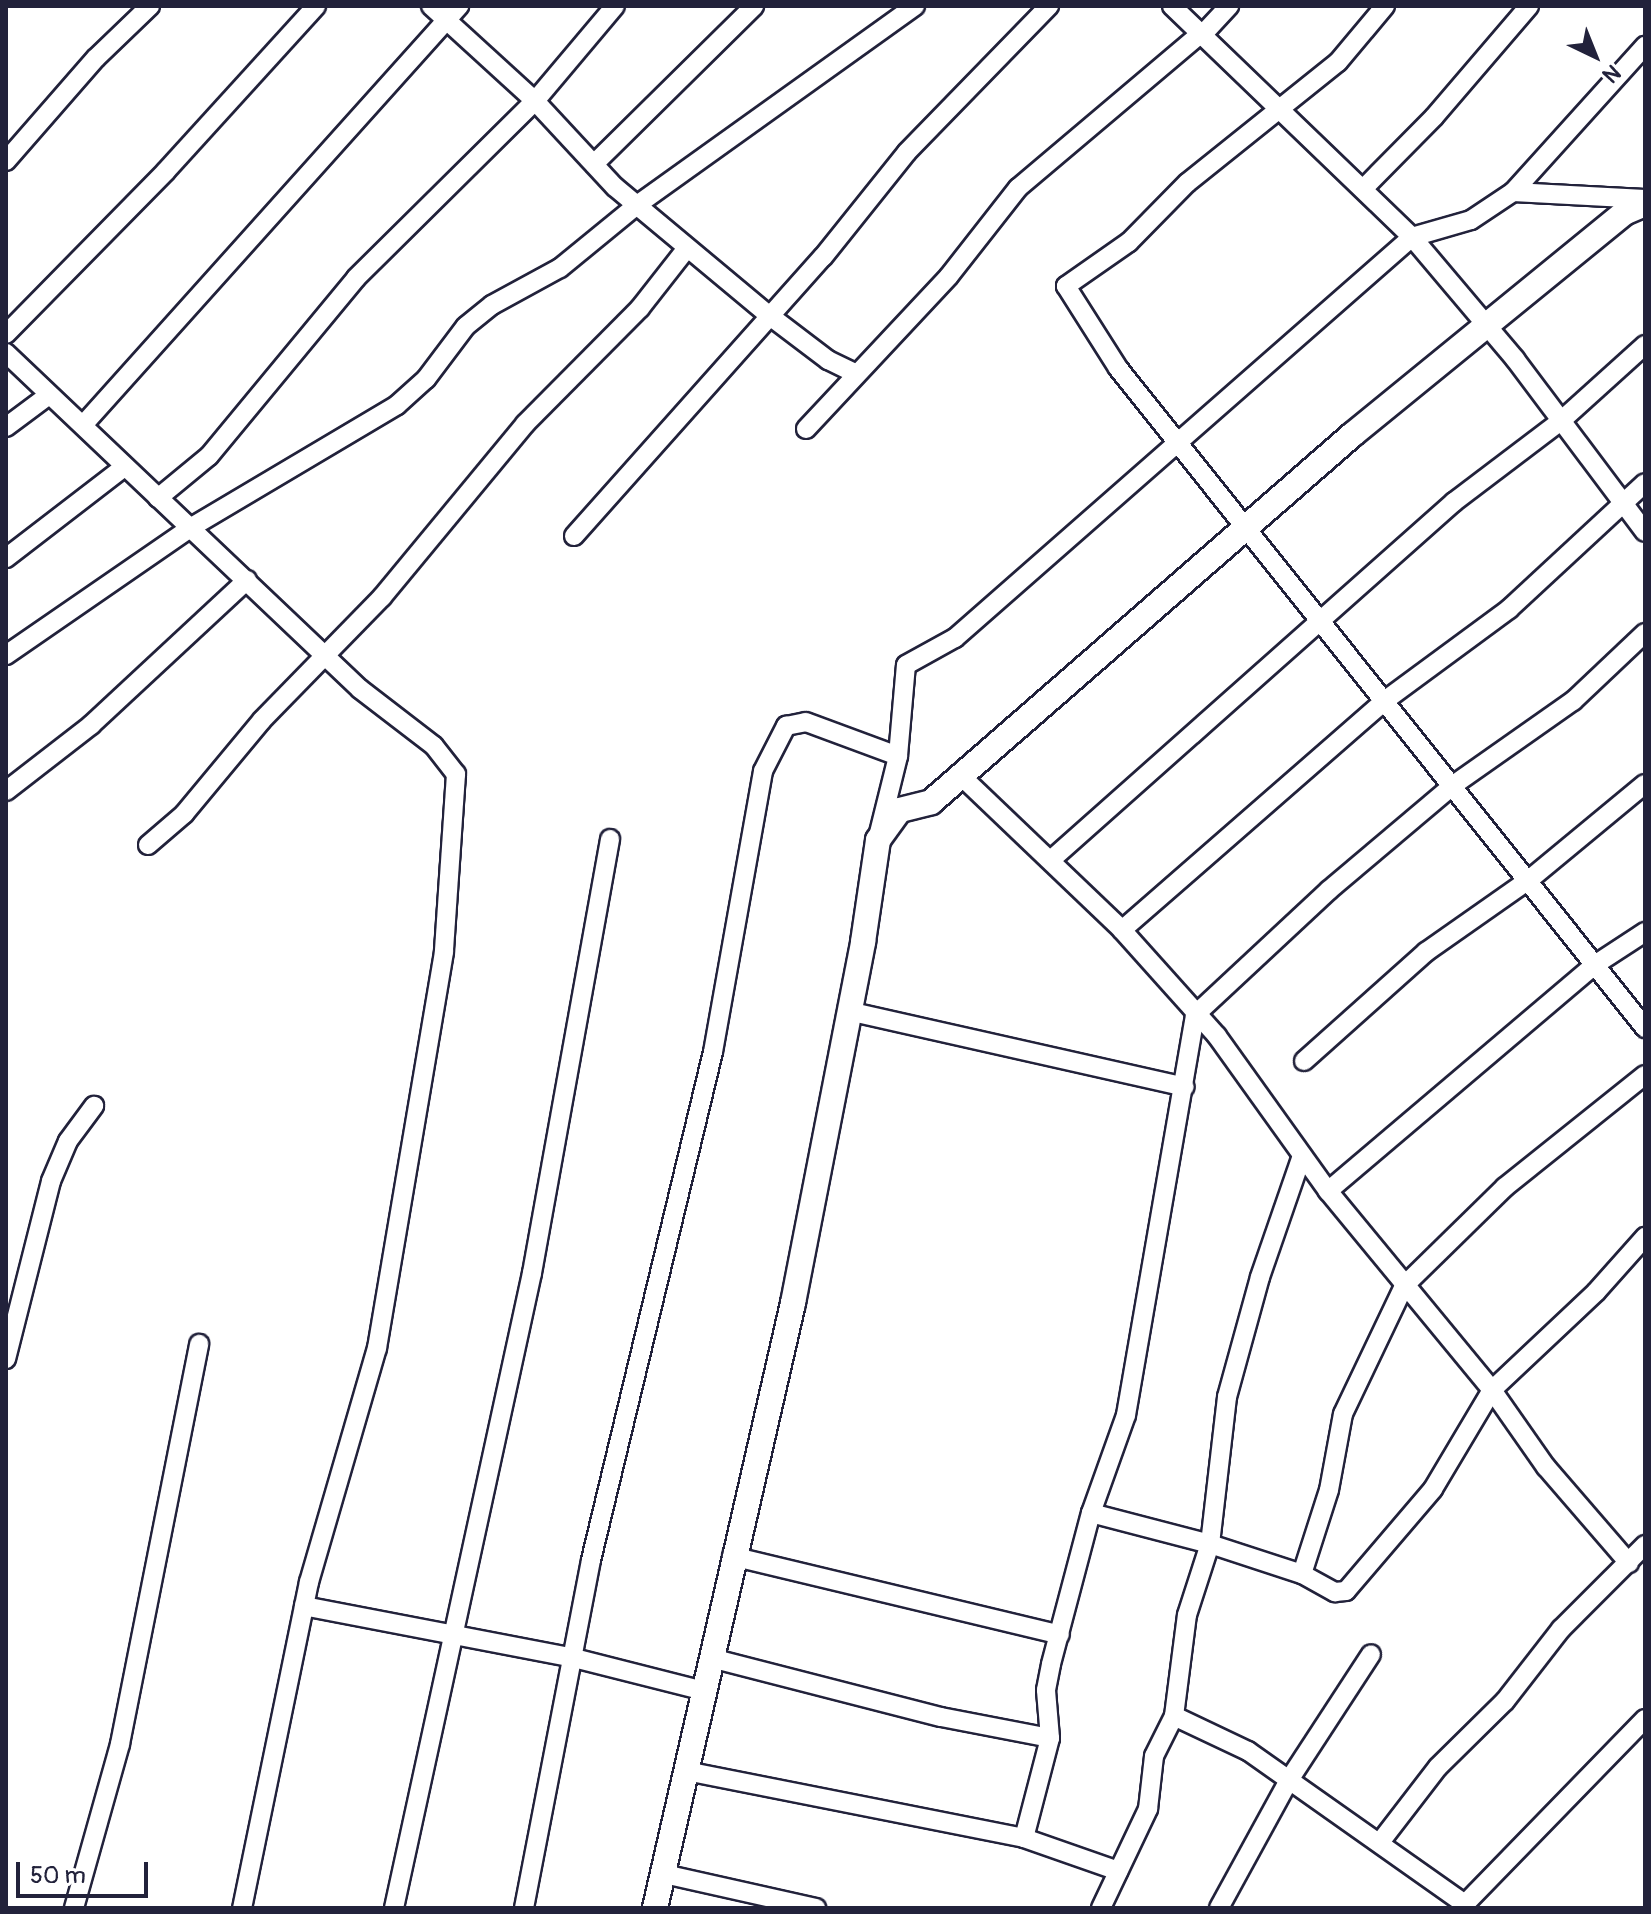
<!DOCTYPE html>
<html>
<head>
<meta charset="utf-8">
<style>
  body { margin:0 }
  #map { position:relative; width:1651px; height:1914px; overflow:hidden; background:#fff; font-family:Pangolin,sans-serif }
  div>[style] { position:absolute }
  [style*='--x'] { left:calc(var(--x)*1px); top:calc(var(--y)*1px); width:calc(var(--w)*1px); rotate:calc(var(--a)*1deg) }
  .roads { filter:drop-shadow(2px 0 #22223b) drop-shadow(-2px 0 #22223b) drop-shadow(0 2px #22223b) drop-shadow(0 -2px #22223b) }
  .minor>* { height:18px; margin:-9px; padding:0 9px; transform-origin:9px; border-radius:9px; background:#fff }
  .tertiary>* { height:24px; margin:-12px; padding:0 12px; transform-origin:12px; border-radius:12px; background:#fff }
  span { translate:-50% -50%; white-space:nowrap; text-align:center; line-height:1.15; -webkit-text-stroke:6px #fff; paint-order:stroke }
  .frame { position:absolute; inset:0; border:8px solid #22223b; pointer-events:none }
  .north { position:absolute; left:1555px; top:16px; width:80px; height:80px; -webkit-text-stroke:6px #fff; paint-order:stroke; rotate:137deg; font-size:22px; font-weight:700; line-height:32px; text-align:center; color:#22223b }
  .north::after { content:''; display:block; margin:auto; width:28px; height:36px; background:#22223b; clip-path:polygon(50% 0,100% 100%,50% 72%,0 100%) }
  .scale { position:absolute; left:16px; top:1862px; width:132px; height:36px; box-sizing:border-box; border:4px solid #22223b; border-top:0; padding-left:10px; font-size:24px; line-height:28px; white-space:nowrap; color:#22223b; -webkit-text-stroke:6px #fff; paint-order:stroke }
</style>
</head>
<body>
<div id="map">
  <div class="roads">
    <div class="minor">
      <i style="--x:431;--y:6;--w:141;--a:42.4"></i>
      <i style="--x:535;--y:101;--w:117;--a:47.1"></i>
      <i style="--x:615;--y:187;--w:202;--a:39.8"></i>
      <i style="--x:770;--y:316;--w:73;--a:37.2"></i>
      <i style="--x:828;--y:360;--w:30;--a:26"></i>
      <i style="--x:1172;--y:6;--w:333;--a:43.9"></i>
      <i style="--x:1412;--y:237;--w:160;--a:49.8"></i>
      <i style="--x:1515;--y:359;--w:216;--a:53.1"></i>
      <i style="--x:1385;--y:6;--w:73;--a:130"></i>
      <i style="--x:1338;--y:62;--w:193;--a:141.3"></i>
      <i style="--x:1187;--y:183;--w:83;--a:134.5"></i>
      <i style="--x:1129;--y:242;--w:77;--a:145.1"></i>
      <i style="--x:1066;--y:286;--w:97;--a:57.6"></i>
      <i style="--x:1118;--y:368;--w:845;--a:51.39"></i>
      <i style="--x:1204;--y:33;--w:37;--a:-47"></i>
      <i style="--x:6;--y:161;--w:137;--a:-48.9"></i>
      <i style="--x:96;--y:58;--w:75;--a:-43.9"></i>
      <i style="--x:594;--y:164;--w:225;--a:-44.6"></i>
      <i style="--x:1365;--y:187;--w:98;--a:-45.4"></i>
      <i style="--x:1434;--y:117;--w:146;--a:-49.4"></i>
      <i style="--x:1513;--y:192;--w:197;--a:-47.9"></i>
      <i style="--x:6;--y:334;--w:228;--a:-45.5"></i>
      <i style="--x:166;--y:171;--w:223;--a:-47.7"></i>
      <i style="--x:6;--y:353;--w:488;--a:43.5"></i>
      <i style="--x:360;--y:689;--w:93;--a:37.6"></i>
      <i style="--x:434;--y:746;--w:36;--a:52"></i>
      <i style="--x:456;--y:774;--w:178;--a:93.9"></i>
      <i style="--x:444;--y:952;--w:402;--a:99.6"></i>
      <i style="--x:377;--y:1348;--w:244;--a:106.2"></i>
      <i style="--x:309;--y:1582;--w:333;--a:101.6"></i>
      <i style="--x:84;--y:424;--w:562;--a:-48.1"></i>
      <i style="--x:6;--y:427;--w:54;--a:-36.7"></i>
      <i style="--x:806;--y:429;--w:209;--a:-46.9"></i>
      <i style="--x:949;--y:276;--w:112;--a:-51.9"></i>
      <i style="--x:1018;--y:188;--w:238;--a:-40.2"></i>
      <i style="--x:158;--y:498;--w:66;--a:-39.5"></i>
      <i style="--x:209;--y:456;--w:231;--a:-50.4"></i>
      <i style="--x:356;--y:278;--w:252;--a:-44.7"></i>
      <i style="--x:535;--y:101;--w:124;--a:-49.9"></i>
      <i style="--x:574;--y:536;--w:374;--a:-48.3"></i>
      <i style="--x:823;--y:257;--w:134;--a:-51.3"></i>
      <i style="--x:907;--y:152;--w:204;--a:-45.8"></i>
      <i style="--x:6;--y:558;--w:149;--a:-37.6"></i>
      <i style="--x:6;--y:655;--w:224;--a:-34.6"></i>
      <i style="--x:190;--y:528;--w:241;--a:-30.7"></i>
      <i style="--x:397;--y:405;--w:39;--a:-42"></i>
      <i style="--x:426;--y:379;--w:66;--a:-53"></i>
      <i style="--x:466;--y:326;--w:33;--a:-39"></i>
      <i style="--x:492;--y:305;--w:77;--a:-28.6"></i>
      <i style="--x:560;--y:268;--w:99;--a:-39.3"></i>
      <i style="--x:637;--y:205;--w:342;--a:-35.6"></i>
      <i style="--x:959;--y:774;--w:226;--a:43.7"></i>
      <i style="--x:1122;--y:930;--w:142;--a:48.1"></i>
      <i style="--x:1217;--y:1036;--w:191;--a:54.4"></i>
      <i style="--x:1328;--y:1191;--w:258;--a:50.5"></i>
      <i style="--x:1492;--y:1390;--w:94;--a:55"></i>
      <i style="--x:1546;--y:1467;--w:127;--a:49.2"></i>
      <i style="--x:6;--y:791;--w:108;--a:-37.8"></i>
      <i style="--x:91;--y:725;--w:213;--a:-42.9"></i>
      <i style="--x:879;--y:833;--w:79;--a:-76.1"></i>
      <i style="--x:898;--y:756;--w:91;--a:-85"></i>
      <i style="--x:906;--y:665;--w:56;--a:-28.9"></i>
      <i style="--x:955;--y:638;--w:608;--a:-41.27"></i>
      <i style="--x:1412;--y:237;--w:61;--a:-16.1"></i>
      <i style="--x:1471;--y:220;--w:50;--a:-33.7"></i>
      <i style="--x:1513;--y:192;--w:132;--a:3"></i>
      <i style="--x:148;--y:845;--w:48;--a:-40.7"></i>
      <i style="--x:184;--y:814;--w:122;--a:-50.3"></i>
      <i style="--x:262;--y:720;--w:172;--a:-45.7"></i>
      <i style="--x:382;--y:597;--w:224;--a:-50.4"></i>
      <i style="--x:525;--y:424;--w:163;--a:-45.2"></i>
      <i style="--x:640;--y:308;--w:76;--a:-51.9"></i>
      <i style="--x:1052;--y:859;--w:538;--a:-41.61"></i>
      <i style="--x:1454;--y:502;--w:136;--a:-37.2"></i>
      <i style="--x:1562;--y:420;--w:112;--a:-42.1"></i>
      <i style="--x:1122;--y:930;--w:347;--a:-41.1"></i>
      <i style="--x:1383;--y:702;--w:157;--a:-36.4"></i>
      <i style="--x:1509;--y:609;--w:185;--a:-42.8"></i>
      <i style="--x:848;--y:1011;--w:345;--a:12.7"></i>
      <i style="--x:1304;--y:1061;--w:164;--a:-41.8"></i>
      <i style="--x:1426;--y:952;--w:127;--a:-35.1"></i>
      <i style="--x:1530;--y:879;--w:149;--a:-39.6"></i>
      <i style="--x:1328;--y:1191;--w:351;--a:-40.3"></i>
      <i style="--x:1596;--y:964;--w:59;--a:-33.1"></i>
      <i style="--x:6;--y:1359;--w:184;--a:-75.8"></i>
      <i style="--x:51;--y:1181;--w:43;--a:-67"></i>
      <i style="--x:68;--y:1141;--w:44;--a:-53.4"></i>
      <i style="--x:1091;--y:1513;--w:123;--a:14.6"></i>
      <i style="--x:1210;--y:1544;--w:97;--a:18.1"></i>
      <i style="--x:1302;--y:1574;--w:38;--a:29"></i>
      <i style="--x:1335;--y:1592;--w:11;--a:-5"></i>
      <i style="--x:1346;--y:1591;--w:134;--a:-49.5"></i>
      <i style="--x:1433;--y:1489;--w:115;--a:-59.2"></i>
      <i style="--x:1492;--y:1390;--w:143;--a:-43.3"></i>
      <i style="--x:1596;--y:1292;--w:74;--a:-48.3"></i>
      <i style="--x:732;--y:1556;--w:337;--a:13.5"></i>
      <i style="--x:1302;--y:1574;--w:88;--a:-72.2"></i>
      <i style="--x:1329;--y:1490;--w:77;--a:-79.6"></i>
      <i style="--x:1343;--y:1414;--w:142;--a:-64.5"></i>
      <i style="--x:1404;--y:1286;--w:141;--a:-44.4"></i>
      <i style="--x:1505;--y:1187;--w:179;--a:-38.7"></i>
      <i style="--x:304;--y:1606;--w:271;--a:10.9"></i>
      <i style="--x:570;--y:1657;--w:138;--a:14.2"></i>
      <i style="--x:711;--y:1658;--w:237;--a:14.4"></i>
      <i style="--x:941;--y:1717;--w:111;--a:10.9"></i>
      <i style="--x:1174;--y:1716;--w:82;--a:25.3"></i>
      <i style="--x:1248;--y:1751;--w:266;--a:35.2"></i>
      <i style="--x:1465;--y:1904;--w:258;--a:-45.8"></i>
      <i style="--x:686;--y:1771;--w:345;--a:11.2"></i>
      <i style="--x:1024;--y:1838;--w:100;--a:19.3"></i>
      <i style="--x:1024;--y:1838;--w:103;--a:-75.4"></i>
      <i style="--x:1050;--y:1738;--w:48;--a:-94.8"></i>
      <i style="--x:1046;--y:1690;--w:26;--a:-79"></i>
      <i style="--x:1051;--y:1664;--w:156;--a:-75.2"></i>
      <i style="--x:1091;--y:1513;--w:104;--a:-70.3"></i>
      <i style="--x:1126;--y:1415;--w:406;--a:-80.2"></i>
      <i style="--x:1195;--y:1015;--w:183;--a:-43"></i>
      <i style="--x:1329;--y:890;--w:161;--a:-40.2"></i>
      <i style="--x:1452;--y:786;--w:148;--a:-35.1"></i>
      <i style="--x:1573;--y:701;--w:99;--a:-43.4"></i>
      <i style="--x:1381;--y:1841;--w:93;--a:-52.4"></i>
      <i style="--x:1438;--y:1767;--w:94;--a:-44.6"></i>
      <i style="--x:1505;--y:1701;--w:91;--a:-52.1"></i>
      <i style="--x:1561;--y:1629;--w:119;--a:-45"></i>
      <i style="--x:664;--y:1874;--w:156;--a:12.6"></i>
      <i style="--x:74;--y:1908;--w:170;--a:-74.3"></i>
      <i style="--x:120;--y:1744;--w:408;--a:-78.8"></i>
      <i style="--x:394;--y:1908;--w:650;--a:-77.74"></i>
      <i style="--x:532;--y:1273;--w:441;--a:-79.8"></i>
      <i style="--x:524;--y:1908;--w:354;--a:-79.1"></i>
      <i style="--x:591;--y:1560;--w:522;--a:-76.5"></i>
      <i style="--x:713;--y:1052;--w:285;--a:-79.9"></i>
      <i style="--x:763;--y:771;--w:51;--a:-62.9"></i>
      <i style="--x:786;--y:726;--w:20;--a:-11"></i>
      <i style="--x:806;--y:722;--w:98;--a:20.3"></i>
      <i style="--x:1101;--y:1908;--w:110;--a:-64.6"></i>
      <i style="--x:1148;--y:1809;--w:53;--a:-83.5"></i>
      <i style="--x:1154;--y:1756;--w:45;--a:-63.4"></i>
      <i style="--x:1174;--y:1716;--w:102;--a:-82.7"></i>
      <i style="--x:1187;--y:1615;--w:75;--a:-72.1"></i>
      <i style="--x:1210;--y:1544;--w:148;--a:-83.4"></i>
      <i style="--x:1227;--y:1397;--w:124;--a:-74.6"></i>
      <i style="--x:1260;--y:1277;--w:128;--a:-70.9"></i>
      <i style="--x:1219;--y:1908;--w:146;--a:-61.3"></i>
      <i style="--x:1289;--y:1780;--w:150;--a:-56.9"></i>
    </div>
    <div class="tertiary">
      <i style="--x:655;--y:1908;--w:621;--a:-77.15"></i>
      <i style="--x:793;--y:1303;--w:368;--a:-79"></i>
      <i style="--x:863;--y:942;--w:103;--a:-81.6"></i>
      <i style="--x:878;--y:840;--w:37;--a:-54"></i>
      <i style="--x:900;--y:810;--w:32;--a:-14"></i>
      <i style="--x:931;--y:802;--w:559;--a:-41.08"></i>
      <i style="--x:1352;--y:435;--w:351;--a:-39.2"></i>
      <i style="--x:1624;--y:213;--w:23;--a:-23"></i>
    </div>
  </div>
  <div class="frame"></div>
  <div class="north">N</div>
  <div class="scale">50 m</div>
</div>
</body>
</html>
